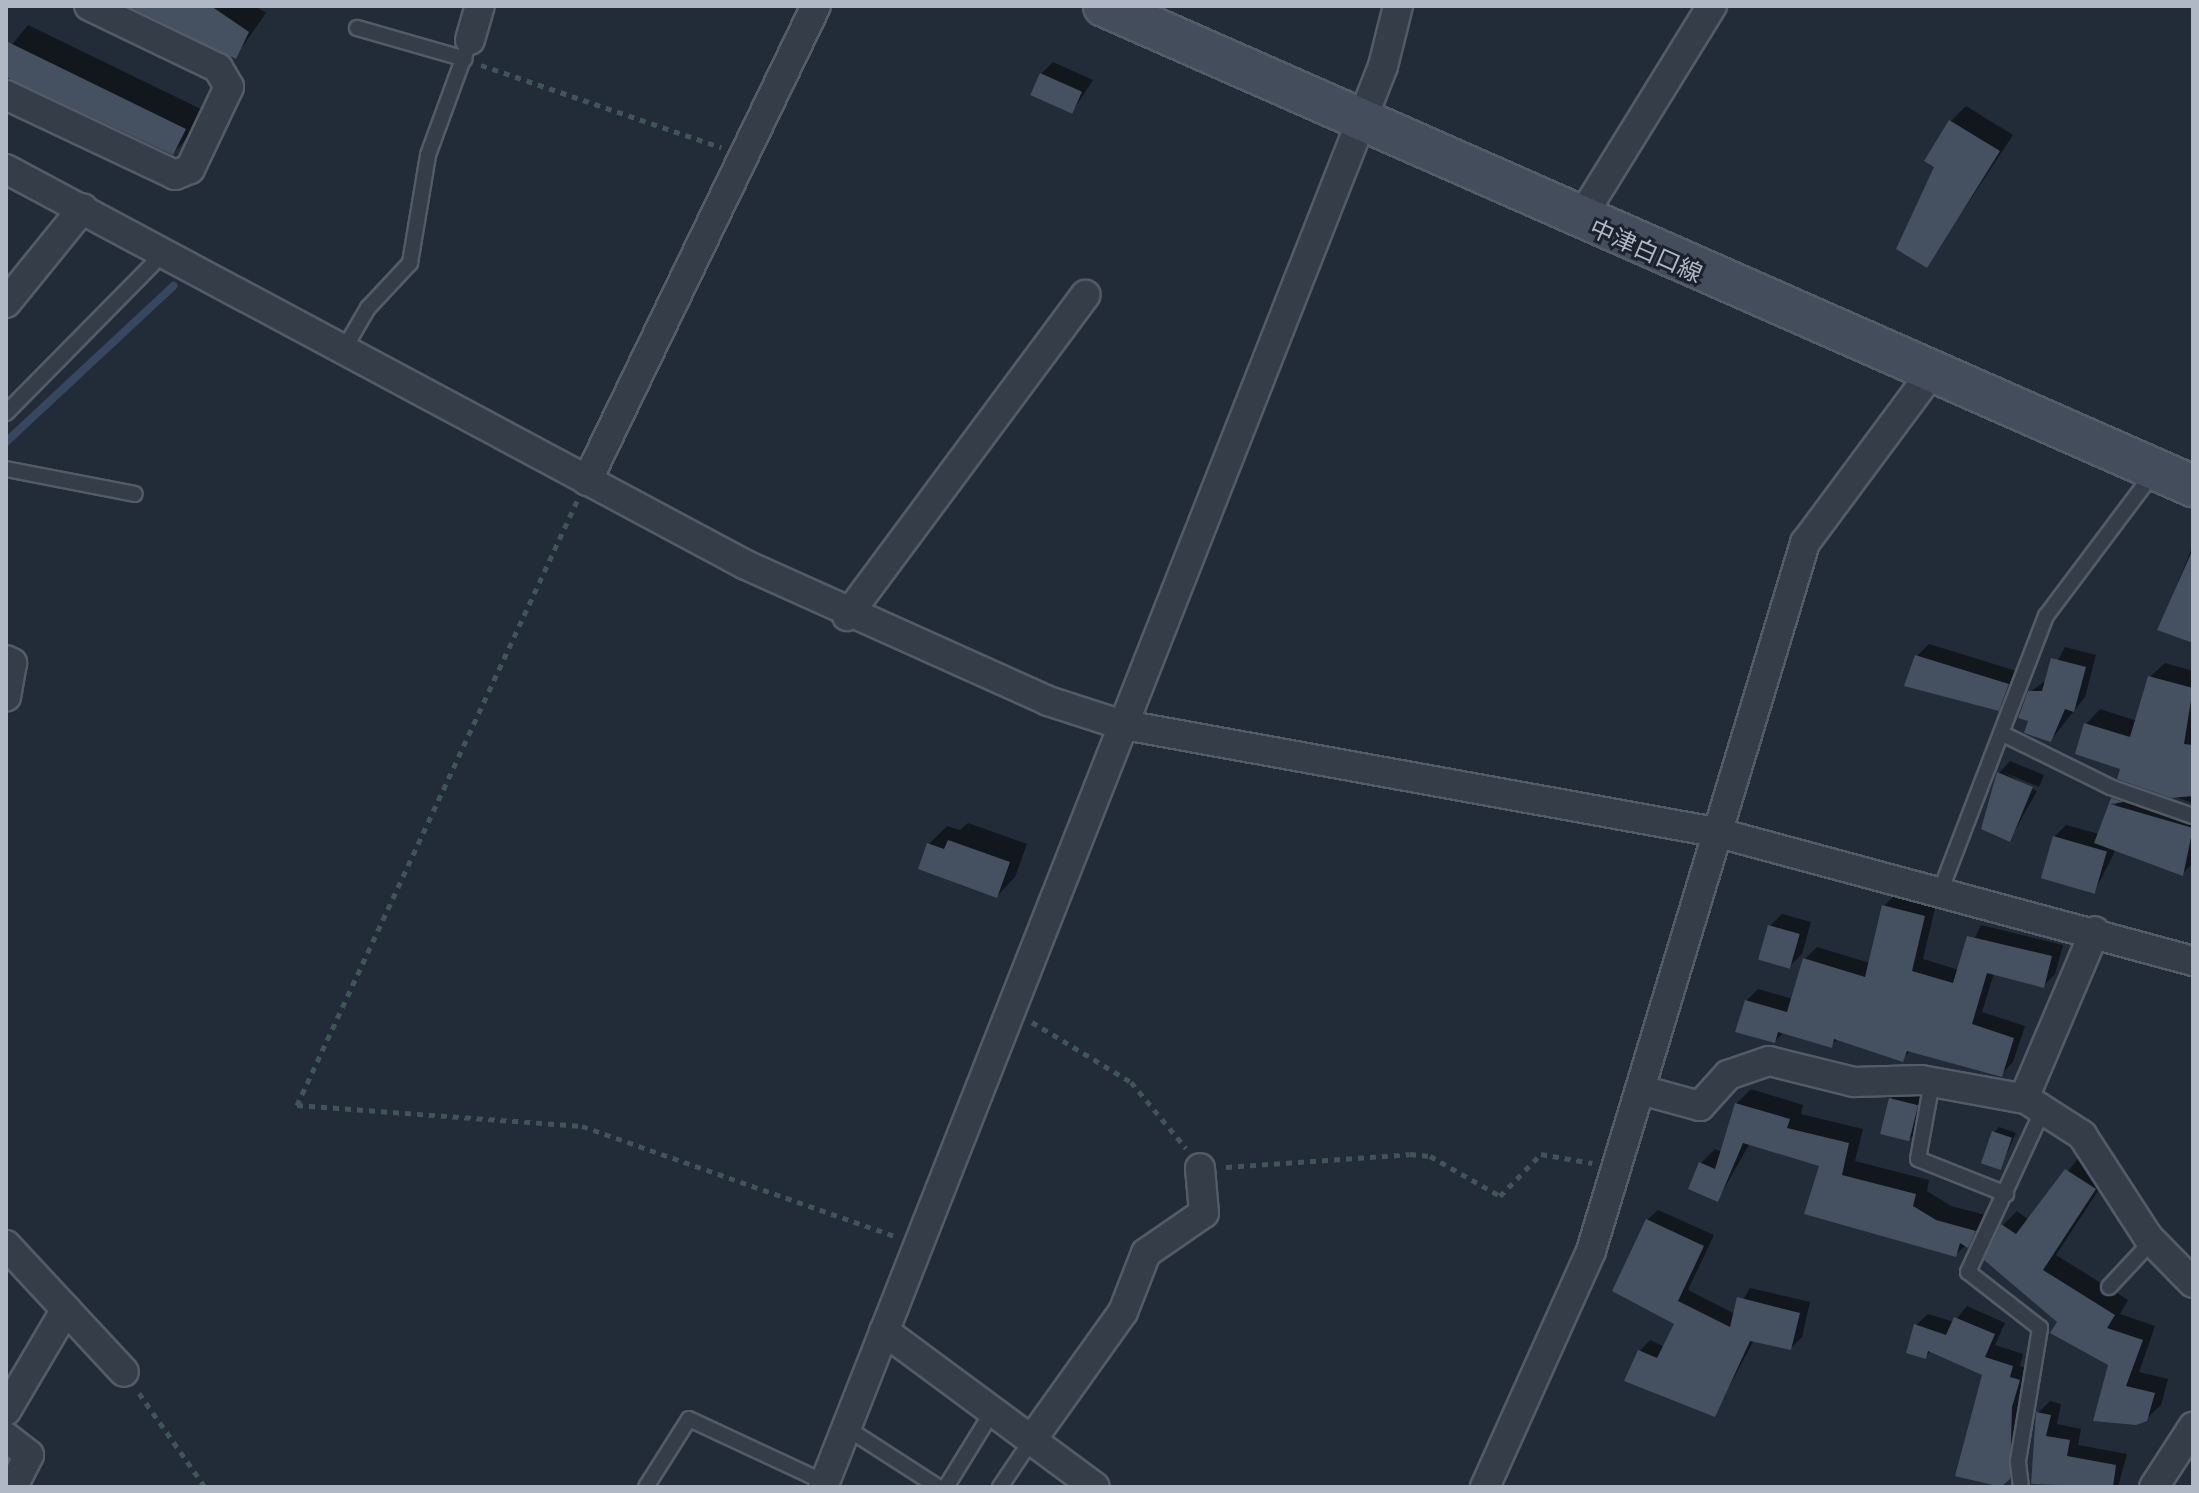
<!DOCTYPE html>
<html>
<head>
<meta charset="utf-8">
<style>
  body { margin:0 }
  #map { position:relative; width:2199px; height:1493px; overflow:hidden; background:#222b38; font-family:"IBM Plex Sans","Noto Sans JP",sans-serif }
  div>[style] { position:absolute }
  [style*='--x'] { left:calc(var(--x)*1px); top:calc(var(--y)*1px); width:calc(var(--w)*1px); rotate:calc(var(--a)*1deg) }
  .shadow>* { inset:0; background:#0007 }
  .stream>* { height:8px; margin:-4px; padding:0 4px; transform-origin:4px; border-radius:4px; background:#36475f }
  .building>* { inset:0; background:#455160; transform-origin:0 0 }
  .path>* { height:5px; margin-top:-2.5px; transform-origin:0; background:repeating-linear-gradient(90deg,#415457 0 6px,transparent 0 12px) }
  .roads { filter:drop-shadow(2px 0 #535b67) drop-shadow(-2px 0 #535b67) drop-shadow(0 2px #535b67) drop-shadow(0 -2px #535b67) }
  .service>* { height:14px; margin:-7px; padding:0 7px; transform-origin:7px; border-radius:7px; background:#353d49 }
  .minor>* { height:28px; margin:-14px; padding:0 14px; transform-origin:14px; border-radius:14px; background:#353d49 }
  .secondary>* { height:40px; margin:-20px; padding:0 20px; transform-origin:20px; border-radius:20px; background:#434d5c }
  span { translate:-50% -50%; white-space:nowrap; text-align:center; line-height:1.15; -webkit-text-stroke:6px #1b222d; paint-order:stroke }
  .street-label { font-size:24px; color:#b0b8c5 }
  .frame { position:absolute; inset:0; border:8px solid #b0b8c5; pointer-events:none }
</style>
</head>
<body>
<div id="map">
  <div class="shadow">
    <i style="clip-path:polygon(130px 6px,255px 6px,266px 13px,235px 57px)"></i>
    <i style="clip-path:polygon(28px 25px,203px 110px,191px 134px,173px 153px,6px 75px,6px 52px)"></i>
    <i style="clip-path:polygon(1053px 62px,1093px 80px,1072px 112px,1041px 74px)"></i>
    <i style="clip-path:polygon(1966px 106px,2013px 135px,1927px 265px,1937px 167px,1951px 121px)"></i>
    <i style="clip-path:polygon(2193px 545px,2193px 641px,2159px 629px)"></i>
    <i style="clip-path:polygon(1929px 644px,2020px 672px,2010px 697px,1998px 709px,1917px 656px)"></i>
    <i style="clip-path:polygon(2065px 647px,2096px 655px,2085px 697px,2051px 740px,2031px 720px,2030px 692px,2048px 679px)"></i>
    <i style="clip-path:polygon(2165px 663px,2193px 671px,2193px 803px,2119px 778px,2123px 767px,2086px 724px,2100px 709px,2137px 721px,2150px 677px)"></i>
    <i style="clip-path:polygon(2010px 761px,2044px 775px,2039px 787px,2003px 772px,2037px 791px,2010px 839px,1999px 773px)"></i>
    <i style="clip-path:polygon(2127px 785px,2193px 808px,2193px 863px,2183px 873px,2116px 849px,2095px 891px,2054px 837px,2066px 825px,2099px 834px)"></i>
    <i style="clip-path:polygon(968px 823px,1027px 844px,1015px 877px,997px 896px,929px 844px,947px 826px,960px 830px)"></i>
    <i style="clip-path:polygon(1896px 894px,1936px 904px,1923px 959px,1959px 970px,1981px 925px,2063px 945px,2055px 974px,2043px 986px,1994px 973px,1982px 1012px,2025px 1026px,2013px 1062px,2001px 1075px,1911px 1050px,1903px 1059px,1839px 1038px,1831px 1045px,1784px 1032px,1775px 1041px,1746px 1001px,1758px 989px,1793px 999px,1805px 959px,1817px 947px,1870px 963px,1884px 906px)"></i>
    <i style="clip-path:polygon(1782px 914px,1811px 922px,1802px 954px,1790px 966px,1770px 926px)"></i>
    <i style="clip-path:polygon(1903px 1087px,1929px 1093px,1922px 1127px,1910px 1139px,1891px 1099px)"></i>
    <i style="clip-path:polygon(1751px 1089px,1803px 1105px,1801px 1114px,1863px 1129px,1855px 1161px,1929px 1180px,1927px 1191px,1951px 1206px,1989px 1216px,1982px 1231px,1955px 1255px,1822px 1165px,1750px 1143px,1718px 1199px,1700px 1164px,1715px 1149px,1722px 1152px,1736px 1104px)"></i>
    <i style="clip-path:polygon(1999px 1127px,2016px 1133px,2000px 1168px,1994px 1132px)"></i>
    <i style="clip-path:polygon(2080px 1156px,2109px 1174px,2056px 1255px,2128px 1300px,2120px 1314px,2155px 1326px,2139px 1372px,2168px 1379px,2161px 1405px,2146px 1419px,2096px 1419px,2111px 1364px,1987px 1260px,2003px 1225px,2017px 1211px,2029px 1220px)"></i>
    <i style="clip-path:polygon(1658px 1210px,1714px 1235px,1688px 1290px,1735px 1314px,1750px 1288px,1810px 1302px,1802px 1337px,1791px 1348px,1754px 1340px,1714px 1415px,1640px 1351px,1650px 1340px,1665px 1347px,1677px 1323px,1647px 1220px)"></i>
    <i style="clip-path:polygon(1967px 1306px,2005px 1323px,1995px 1345px,2023px 1354px,2020px 1366px,2030px 1369px,2021px 1466px,2001px 1487px,1957px 1475px,1984px 1374px,1931px 1351px,1925px 1357px,1916px 1325px,1928px 1314px,1954px 1322px)"></i>
    <i style="clip-path:polygon(2050px 1401px,2061px 1404px,2057px 1424px,2081px 1429px,2078px 1445px,2127px 1454px,2118px 1487px,2033px 1482px,2038px 1413px)"></i>
  </div>
  <div class="stream">
    <i style="--x:6;--y:442;--w:229;--a:-43"></i>
  </div>
  <div class="building">
    <i style="clip-path:polygon(128px 6px,211px 6px,249px 32px,236px 59px)"></i>
    <i style="clip-path:polygon(6px 41px,186px 129px,173px 155px,6px 77px)"></i>
    <i style="left:1040px;top:73px;width:46px;height:24px;rotate:24deg"></i>
    <i style="clip-path:polygon(1949px 120px,2000px 151px,1927px 268px,1896px 249px,1934px 167px,1924px 161px)"></i>
    <i style="clip-path:polygon(2193px 549px,2193px 643px,2157px 630px)"></i>
    <i style="clip-path:polygon(1915px 655px,2009px 684px,1999px 711px,1904px 686px)"></i>
    <i style="clip-path:polygon(2051px 658px,2086px 667px,2074px 712px,2065px 709px,2051px 742px,2024px 733px,2028px 721px,2018px 718px,2028px 691px,2042px 691px)"></i>
    <i style="clip-path:polygon(2148px 676px,2193px 688px,2184px 744px,2193px 745px,2193px 796px,2171px 798px,2117px 779px,2120px 769px,2075px 754px,2084px 723px,2130px 737px)"></i>
    <i style="clip-path:polygon(1997px 772px,2033px 787px,2010px 842px,1981px 829px)"></i>
    <i style="clip-path:polygon(2111px 798px,2124px 802px,2110px 804px,2193px 828px,2183px 876px,2094px 843px)"></i>
    <i style="left:2053px;top:836px;width:56px;height:44px;rotate:16deg"></i>
    <i style="clip-path:polygon(948px 840px,1010px 862px,997px 898px,918px 869px,927px 843px,944px 849px)"></i>
    <i style="clip-path:polygon(1882px 905px,1925px 916px,1912px 971px,1953px 983px,1967px 936px,2052px 956px,2044px 988px,1987px 973px,1972px 1024px,2014px 1038px,2002px 1077px,1907px 1051px,1903px 1062px,1834px 1039px,1832px 1048px,1778px 1032px,1775px 1043px,1735px 1032px,1745px 1000px,1787px 1012px,1803px 958px,1865px 977px)"></i>
    <i style="left:1768px;top:925px;width:33px;height:36px;rotate:16deg"></i>
    <i style="left:1889px;top:1098px;width:30px;height:37px;rotate:14deg"></i>
    <i style="clip-path:polygon(1735px 1103px,1790px 1119px,1787px 1128px,1849px 1143px,1842px 1175px,1916px 1194px,1913px 1206px,1936px 1220px,1976px 1231px,1968px 1248px,1960px 1243px,1956px 1257px,1804px 1214px,1819px 1166px,1743px 1143px,1718px 1202px,1688px 1189px,1699px 1162px,1715px 1169px)"></i>
    <i style="left:1992px;top:1131px;width:21px;height:34px;rotate:19deg"></i>
    <i style="clip-path:polygon(2065px 1169px,2096px 1189px,2043px 1270px,2115px 1315px,2107px 1328px,2143px 1340px,2126px 1386px,2155px 1393px,2147px 1421px,2136px 1425px,2093px 1421px,2108px 1365px,2050px 1333px,2057px 1322px,1984px 1260px,2001px 1224px,2016px 1234px)"></i>
    <i style="clip-path:polygon(1646px 1219px,1704px 1246px,1678px 1301px,1730px 1327px,1737px 1297px,1800px 1313px,1791px 1350px,1750px 1341px,1715px 1417px,1624px 1381px,1638px 1350px,1657px 1358px,1674px 1324px,1612px 1291px)"></i>
    <i style="clip-path:polygon(1954px 1317px,1995px 1334px,1985px 1357px,2013px 1366px,2010px 1377px,2020px 1380px,2012px 1407px,2010px 1479px,2001px 1487px,1955px 1476px,1982px 1375px,1928px 1351px,1926px 1359px,1906px 1353px,1914px 1324px,1946px 1335px)"></i>
    <i style="clip-path:polygon(2036px 1412px,2051px 1415px,2046px 1436px,2070px 1440px,2067px 1456px,2116px 1465px,2113px 1487px,2031px 1484px)"></i>
  </div>
  <div class="path">
    <i style="--x:481;--y:65;--w:254;--a:18.9"></i>
    <i style="--x:577;--y:501;--w:666;--a:114.87"></i>
    <i style="--x:297;--y:1105;--w:286;--a:4.2"></i>
    <i style="--x:582;--y:1126;--w:334;--a:19.4"></i>
    <i style="--x:1032;--y:1022;--w:116;--a:31.2"></i>
    <i style="--x:1131;--y:1082;--w:86;--a:50.2"></i>
    <i style="--x:1226;--y:1167;--w:184;--a:-4"></i>
    <i style="--x:1410;--y:1154;--w:20;--a:6"></i>
    <i style="--x:1430;--y:1156;--w:81;--a:29.7"></i>
    <i style="--x:1500;--y:1196;--w:59;--a:-45.7"></i>
    <i style="--x:1541;--y:1154;--w:52;--a:10"></i>
    <i style="--x:139;--y:1393;--w:115;--a:54.9"></i>
  </div>
  <div class="roads">
    <div class="service">
      <i style="--x:357;--y:28;--w:112;--a:16"></i>
      <i style="--x:344;--y:349;--w:48;--a:-59.7"></i>
      <i style="--x:368;--y:308;--w:62;--a:-47"></i>
      <i style="--x:410;--y:263;--w:109;--a:-80.5"></i>
      <i style="--x:428;--y:155;--w:122;--a:-69.9"></i>
      <i style="--x:6;--y:413;--w:225;--a:-45.4"></i>
      <i style="--x:6;--y:469;--w:131;--a:11"></i>
      <i style="--x:2005;--y:735;--w:117;--a:26.3"></i>
      <i style="--x:2110;--y:787;--w:88;--a:19.3"></i>
      <i style="--x:1940;--y:892;--w:296;--a:-69"></i>
      <i style="--x:2046;--y:616;--w:181;--a:-53.1"></i>
      <i style="--x:1932;--y:1082;--w:78;--a:100.3"></i>
      <i style="--x:1918;--y:1159;--w:95;--a:21.7"></i>
      <i style="--x:2109;--y:1287;--w:63;--a:-46.9"></i>
      <i style="--x:845;--y:1427;--w:111;--a:32.8"></i>
      <i style="--x:646;--y:1487;--w:80;--a:-57.7"></i>
      <i style="--x:689;--y:1419;--w:149;--a:25"></i>
      <i style="--x:946;--y:1487;--w:92;--a:-58.4"></i>
      <i style="--x:1000;--y:1487;--w:59;--a:-56"></i>
      <i style="--x:2021;--y:1487;--w:26;--a:-97"></i>
      <i style="--x:2018;--y:1461;--w:135;--a:-80.6"></i>
      <i style="--x:2040;--y:1328;--w:91;--a:-142.1"></i>
      <i style="--x:1968;--y:1272;--w:179;--a:-65.2"></i>
    </div>
    <div class="minor">
      <i style="--x:470;--y:40;--w:35;--a:-74"></i>
      <i style="--x:6;--y:95;--w:187;--a:25.3"></i>
      <i style="--x:175;--y:175;--w:16;--a:-22"></i>
      <i style="--x:190;--y:169;--w:91;--a:-64.6"></i>
      <i style="--x:229;--y:87;--w:22;--a:-120"></i>
      <i style="--x:218;--y:68;--w:143;--a:-154.3"></i>
      <i style="--x:6;--y:169;--w:839;--a:28.15"></i>
      <i style="--x:746;--y:565;--w:331;--a:24.2"></i>
      <i style="--x:1048;--y:701;--w:75;--a:17.9"></i>
      <i style="--x:1119;--y:724;--w:606;--a:10.27"></i>
      <i style="--x:1715;--y:832;--w:495;--a:15.1"></i>
      <i style="--x:1579;--y:221;--w:253;--a:-58.3"></i>
      <i style="--x:6;--y:303;--w:122;--a:-51"></i>
      <i style="--x:587;--y:481;--w:527;--a:-64.26"></i>
      <i style="--x:847;--y:616;--w:400;--a:-53.4"></i>
      <i style="--x:6;--y:660;--w:7;--a:27"></i>
      <i style="--x:12;--y:663;--w:34;--a:100"></i>
      <i style="--x:1641;--y:1090;--w:61;--a:15.2"></i>
      <i style="--x:1700;--y:1106;--w:42;--a:-47.9"></i>
      <i style="--x:1728;--y:1075;--w:43;--a:-18.9"></i>
      <i style="--x:1769;--y:1061;--w:88;--a:13.9"></i>
      <i style="--x:1854;--y:1082;--w:67;--a:-1.7"></i>
      <i style="--x:1921;--y:1080;--w:107;--a:10.3"></i>
      <i style="--x:2026;--y:1099;--w:67;--a:32.7"></i>
      <i style="--x:2082;--y:1135;--w:121;--a:57.1"></i>
      <i style="--x:2148;--y:1237;--w:64;--a:45.6"></i>
      <i style="--x:2024;--y:1098;--w:181;--a:-67"></i>
      <i style="--x:6;--y:1245;--w:173;--a:47.1"></i>
      <i style="--x:884;--y:1331;--w:262;--a:36.5"></i>
      <i style="--x:6;--y:1411;--w:118;--a:-59.5"></i>
      <i style="--x:6;--y:1437;--w:29;--a:38"></i>
      <i style="--x:29;--y:1455;--w:36;--a:117"></i>
      <i style="--x:1033;--y:1438;--w:155;--a:-54.5"></i>
      <i style="--x:1123;--y:1312;--w:63;--a:-68.7"></i>
      <i style="--x:1146;--y:1253;--w:70;--a:-34.6"></i>
      <i style="--x:1204;--y:1213;--w:45;--a:-95.1"></i>
      <i style="--x:823;--y:1487;--w:1527;--a:-68.49"></i>
      <i style="--x:1383;--y:66;--w:62;--a:-76"></i>
      <i style="--x:1485;--y:1487;--w:259;--a:-65.8"></i>
      <i style="--x:1591;--y:1251;--w:740;--a:-73.18"></i>
      <i style="--x:1805;--y:543;--w:208;--a:-53.4"></i>
      <i style="--x:2154;--y:1487;--w:72;--a:-57"></i>
    </div>
    <div class="secondary">
      <i style="--x:1104;--y:6;--w:1190;--a:23.79"></i>
    </div>
  </div>
  <div class="street-label">
    <span style="left:1646px;top:251px;rotate:24deg">中津白口線</span>
  </div>
  <div class="frame"></div>
</div>
</body>
</html>
